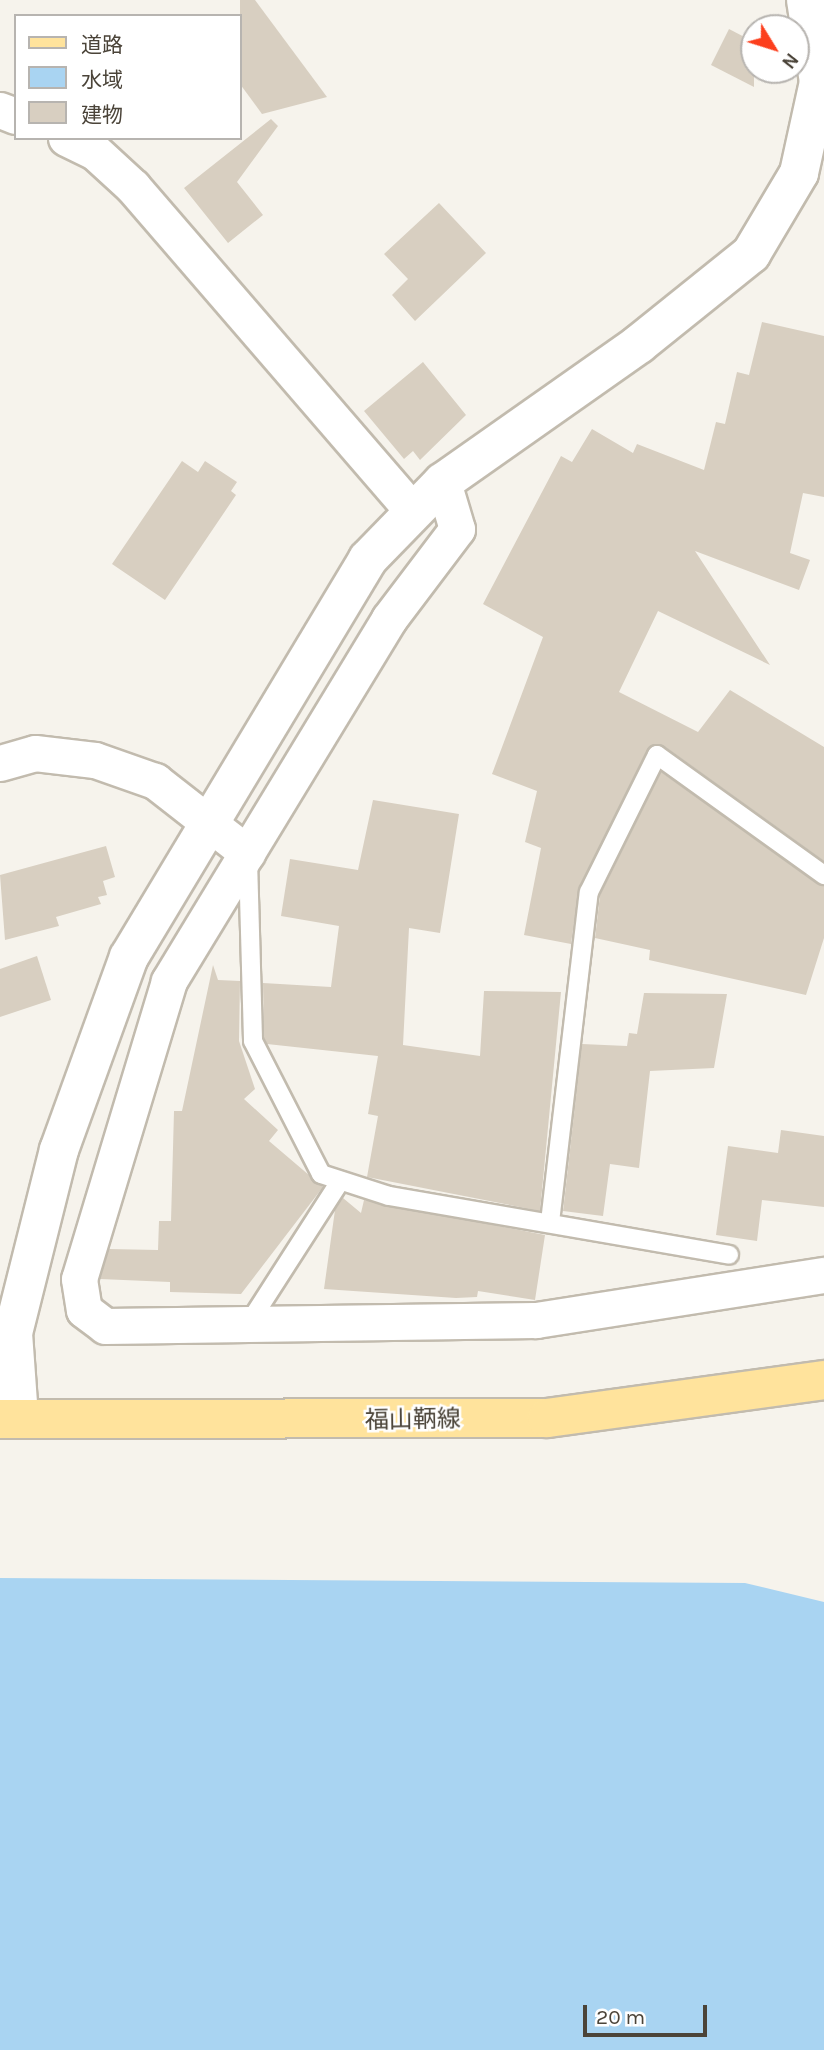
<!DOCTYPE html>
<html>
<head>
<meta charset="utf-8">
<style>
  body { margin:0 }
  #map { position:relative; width:824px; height:2050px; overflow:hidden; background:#f6f3ec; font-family:Karla,"Noto Sans JP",sans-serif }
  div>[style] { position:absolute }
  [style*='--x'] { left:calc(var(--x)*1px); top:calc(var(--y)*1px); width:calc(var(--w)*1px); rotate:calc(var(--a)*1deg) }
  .water>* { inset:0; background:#a9d4f2 }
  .building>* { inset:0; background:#d8cfc1 }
  .roads { filter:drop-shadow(2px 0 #c2bbae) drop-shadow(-2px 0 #c2bbae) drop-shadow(0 2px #c2bbae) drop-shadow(0 -2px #c2bbae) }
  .service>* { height:18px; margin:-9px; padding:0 9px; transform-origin:9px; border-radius:9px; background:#fff }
  .minor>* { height:35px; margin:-17.5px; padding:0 17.5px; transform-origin:17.5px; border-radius:17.5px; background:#fff }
  .tertiary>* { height:38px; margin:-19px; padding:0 19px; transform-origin:19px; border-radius:19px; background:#fff }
  .primary>* { height:38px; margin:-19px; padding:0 19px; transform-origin:19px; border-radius:19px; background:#ffe39c }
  span { translate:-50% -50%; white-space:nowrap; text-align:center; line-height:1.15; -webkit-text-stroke:5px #fff; paint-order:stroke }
  .street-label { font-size:24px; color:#4b4439 }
  .legend { position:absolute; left:14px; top:14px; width:228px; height:126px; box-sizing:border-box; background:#fff; border:2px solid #b7b4b0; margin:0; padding:9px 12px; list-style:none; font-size:21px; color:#4b4439 }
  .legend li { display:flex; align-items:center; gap:14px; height:35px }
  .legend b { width:35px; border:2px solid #b7b4b0 }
  .north { position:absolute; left:740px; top:14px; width:70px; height:70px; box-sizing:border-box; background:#fff; border:2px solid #b7b4b0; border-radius:50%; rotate:128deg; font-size:19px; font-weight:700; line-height:28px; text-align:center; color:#4b4439 }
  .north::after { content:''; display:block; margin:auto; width:24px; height:32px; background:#fc3f1d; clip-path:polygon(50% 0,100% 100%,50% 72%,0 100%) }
  .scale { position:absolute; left:583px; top:2005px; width:124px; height:32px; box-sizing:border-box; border:4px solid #4b4439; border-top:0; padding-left:9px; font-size:21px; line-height:24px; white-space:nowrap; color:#4b4439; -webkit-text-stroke:5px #fff; paint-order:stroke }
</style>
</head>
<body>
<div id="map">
  <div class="water">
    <i style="clip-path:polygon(0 1578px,745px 1583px,824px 1602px,824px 2050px,0 2050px)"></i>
  </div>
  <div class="building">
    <i style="clip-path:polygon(240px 0,255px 0,327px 97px,262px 114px,240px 84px)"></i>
    <i style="clip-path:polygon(729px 29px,754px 42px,754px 87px,711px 65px)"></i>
    <i style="clip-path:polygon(271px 119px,278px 126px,237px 182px,263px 215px,228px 243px,184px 188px)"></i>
    <i style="clip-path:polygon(439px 203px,486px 253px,415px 321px,392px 295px,408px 279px,384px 254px)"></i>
    <i style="clip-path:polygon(762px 322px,824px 336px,824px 497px,803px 493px,790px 553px,810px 560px,799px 590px,695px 551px,770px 665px,658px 611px,619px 692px,698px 732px,730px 690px,824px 747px,824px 861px,664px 746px,652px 745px,579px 887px,571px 944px,524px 935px,541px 848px,525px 842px,537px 791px,492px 774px,543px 637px,483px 604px,561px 456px,572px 462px,592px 429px,633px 453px,637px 444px,704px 470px,716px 422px,725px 424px,737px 372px,749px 375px)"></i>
    <i style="clip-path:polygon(423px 362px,466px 415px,420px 460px,413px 451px,404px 459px,364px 411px)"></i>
    <i style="clip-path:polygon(182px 461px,198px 472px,205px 461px,237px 482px,231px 491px,236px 495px,165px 600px,112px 564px)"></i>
    <i style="clip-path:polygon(661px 772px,824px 886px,824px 938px,806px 995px,649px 960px,650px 950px,595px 938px,600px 895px)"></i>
    <i style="clip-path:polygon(373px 800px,459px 814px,440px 933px,409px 928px,403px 1045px,480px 1056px,484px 991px,561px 992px,540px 1211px,367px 1177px,378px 1116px,368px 1114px,378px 1056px,267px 1044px,264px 1038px,263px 983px,331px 987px,339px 926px,281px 916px,290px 859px,358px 870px)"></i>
    <i style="clip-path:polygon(106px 846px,115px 877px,103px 881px,107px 895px,98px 897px,101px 904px,56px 917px,59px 926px,5px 940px,0 875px)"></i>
    <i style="clip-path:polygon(37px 956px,51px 1000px,0 1017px,0 969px)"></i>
    <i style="clip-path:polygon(213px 965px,218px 980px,240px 981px,239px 1041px,255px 1089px,244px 1099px,278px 1130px,269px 1141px,323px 1187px,241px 1294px,170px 1292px,170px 1282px,100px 1279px,109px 1249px,158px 1250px,159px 1221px,171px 1221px,174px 1111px,182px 1111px)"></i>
    <i style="clip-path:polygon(644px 993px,727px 994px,714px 1068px,650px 1071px,639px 1168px,610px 1164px,603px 1216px,563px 1211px,582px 1044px,627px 1046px,629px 1033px,637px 1034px)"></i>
    <i style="clip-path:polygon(781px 1130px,824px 1136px,824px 1207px,762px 1200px,757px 1241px,716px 1235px,728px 1146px,778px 1153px)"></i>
    <i style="clip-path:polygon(343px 1198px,361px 1213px,364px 1200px,545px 1235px,535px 1300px,478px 1291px,477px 1297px,456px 1298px,324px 1289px,335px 1210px)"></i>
  </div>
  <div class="roads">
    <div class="service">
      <i style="--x:248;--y:860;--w:181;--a:88.4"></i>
      <i style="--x:253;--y:1041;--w:149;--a:62.9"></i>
      <i style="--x:321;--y:1174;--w:71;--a:17.9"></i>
      <i style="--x:389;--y:1196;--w:345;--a:9.8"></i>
      <i style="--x:550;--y:1222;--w:332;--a:-83.3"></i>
      <i style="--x:589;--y:892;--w:153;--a:-63.6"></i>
      <i style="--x:657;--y:755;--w:206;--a:35.7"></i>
      <i style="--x:249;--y:1323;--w:169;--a:-57.3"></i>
    </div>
    <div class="minor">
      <i style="--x:0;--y:110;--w:17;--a:21"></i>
      <i style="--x:66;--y:138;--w:32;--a:26"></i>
      <i style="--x:95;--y:152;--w:52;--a:42.6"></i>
      <i style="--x:133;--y:187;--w:427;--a:49.2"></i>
      <i style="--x:443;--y:482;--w:49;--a:73.4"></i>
      <i style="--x:457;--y:529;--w:113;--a:127.1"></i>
      <i style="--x:389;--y:619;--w:424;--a:121.3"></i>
      <i style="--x:169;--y:981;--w:311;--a:106.8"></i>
      <i style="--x:79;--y:1279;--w:31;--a:81"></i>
      <i style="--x:84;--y:1310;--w:26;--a:37"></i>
      <i style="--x:105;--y:1326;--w:431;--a:-0.8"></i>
      <i style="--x:536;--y:1320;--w:291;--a:-8.9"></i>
      <i style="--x:0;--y:763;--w:36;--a:-16"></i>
      <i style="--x:35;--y:753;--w:60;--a:6.7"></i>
      <i style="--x:95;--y:760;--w:64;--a:19.3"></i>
      <i style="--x:155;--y:781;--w:117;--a:38"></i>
    </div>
    <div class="tertiary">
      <i style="--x:19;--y:1417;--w:84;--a:-94.1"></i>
      <i style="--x:13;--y:1333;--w:189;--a:-75.9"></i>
      <i style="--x:59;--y:1150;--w:205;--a:-70.1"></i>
      <i style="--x:129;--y:957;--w:464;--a:-59"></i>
      <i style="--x:368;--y:559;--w:107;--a:-45.8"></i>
      <i style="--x:443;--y:482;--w:240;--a:-35.1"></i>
      <i style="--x:639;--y:344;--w:144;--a:-38.8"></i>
      <i style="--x:751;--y:254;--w:94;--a:-59.3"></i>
      <i style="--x:799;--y:173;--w:93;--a:-77.6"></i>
      <i style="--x:819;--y:82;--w:83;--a:-99"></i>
    </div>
    <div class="primary">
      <i style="--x:0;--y:1419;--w:547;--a:-0.1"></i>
      <i style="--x:547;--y:1418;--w:280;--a:-7.8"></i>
    </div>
  </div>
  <div class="street-label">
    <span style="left:413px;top:1420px;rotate:-1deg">福山鞆線</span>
  </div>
  <ul class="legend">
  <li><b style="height:9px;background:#ffe39c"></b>道路</li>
  <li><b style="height:19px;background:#a9d4f2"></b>水域</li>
  <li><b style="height:19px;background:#d8cfc1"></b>建物</li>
  </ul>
  <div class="north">N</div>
  <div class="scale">20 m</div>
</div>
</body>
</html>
